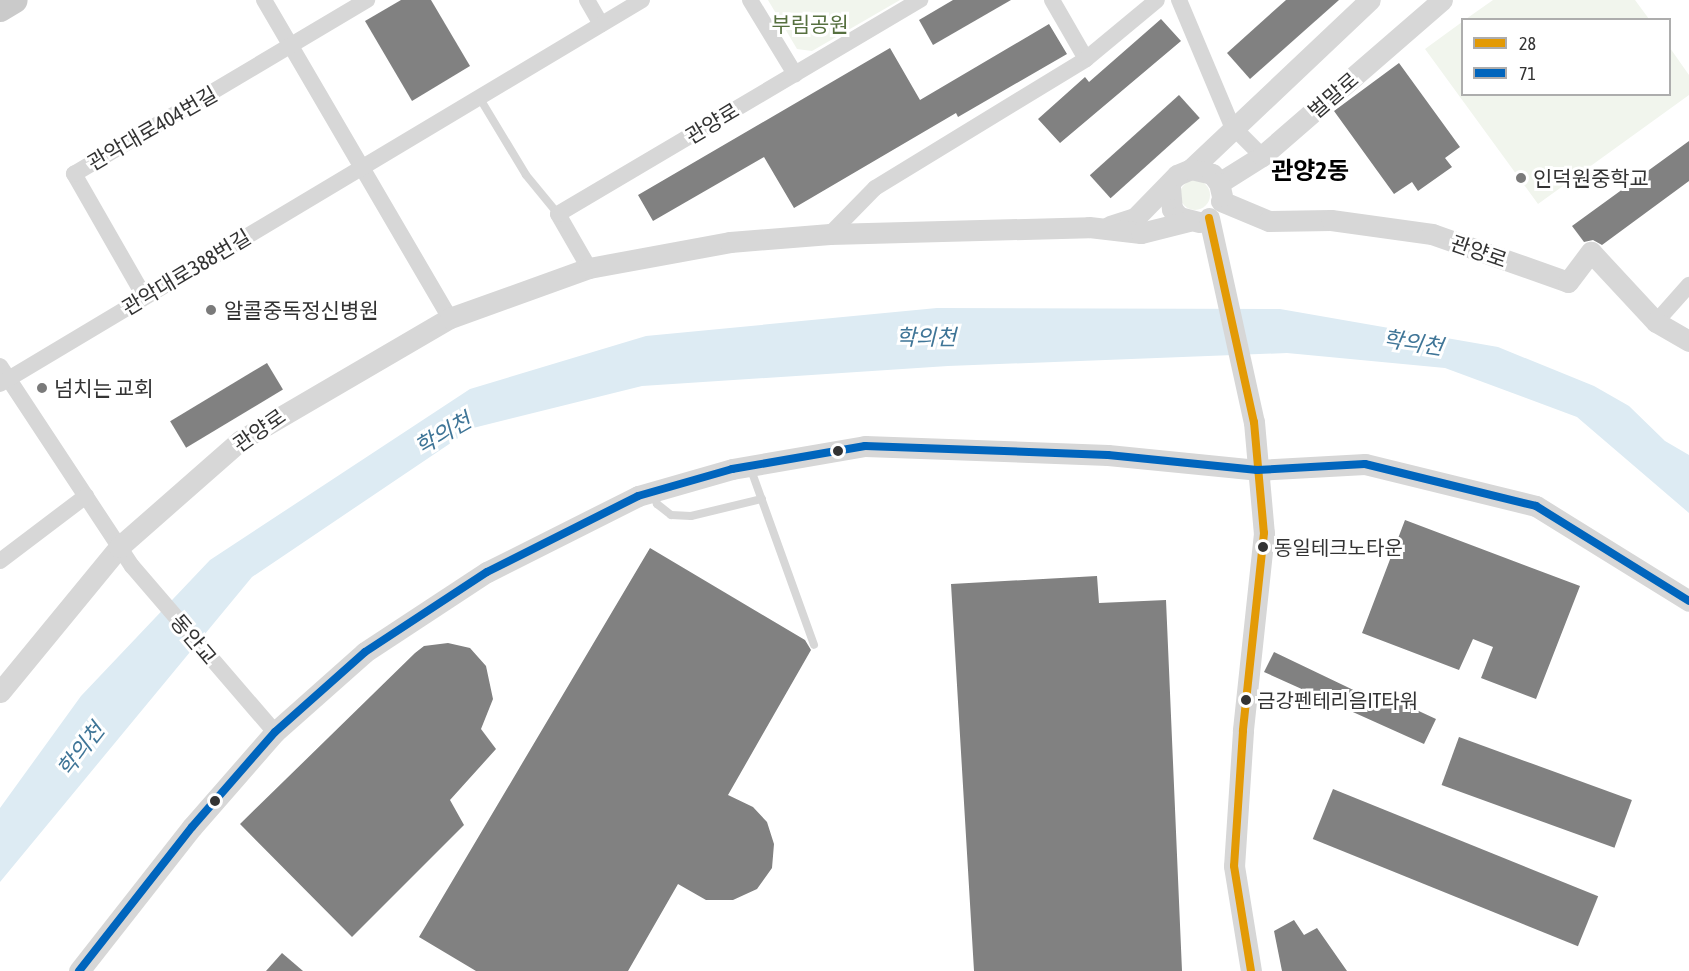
<!DOCTYPE html>
<html>
<head>
<meta charset="utf-8">
<style>
  body { margin:0 }
  #map { position:relative; width:1689px; height:971px; overflow:hidden; background:#fff; font-family:"Asap Condensed","Noto Sans KR",sans-serif }
  div>[style] { position:absolute }
  [style*='--x'] { left:calc(var(--x)*1px); top:calc(var(--y)*1px); width:calc(var(--w)*1px); rotate:calc(var(--a)*1deg) }
  .green>* { inset:0; background:#f1f5ed }
  .round { border-radius:50% }
  .water>* { inset:0; background:#ddebf3 }
  .building>* { inset:0; background:#818181; transform-origin:0 0 }
  .service>* { height:8px; margin:-4px; padding:0 4px; transform-origin:4px; border-radius:4px; background:#d7d7d7 }
  .minor>* { height:16px; margin:-8px; padding:0 8px; transform-origin:8px; border-radius:8px; background:#d7d7d7 }
  .tertiary>* { height:21px; margin:-10.5px; padding:0 10.5px; transform-origin:10.5px; border-radius:10.5px; background:#d7d7d7 }
  .primary>* { height:26px; margin:-13px; padding:0 13px; transform-origin:13px; border-radius:13px; background:#cacaca }
  .bus-1>* { height:8px; margin:-4px; padding:0 4px; transform-origin:4px; border-radius:4px; background:#e39a05 }
  .bus-2>* { height:8px; margin:-4px; padding:0 4px; transform-origin:4px; border-radius:4px; background:#0065bd }
  .dots>* { width:16px; height:16px; translate:-50% -50%; box-sizing:border-box; border:3px solid #fff; border-radius:50% }
  span { translate:-50% -50%; white-space:nowrap; text-align:center; line-height:1.15; -webkit-text-stroke:6px #fff; paint-order:stroke }
  .bus-label { font-size:20px; color:#333 }
  .left { translate:0 -50%; text-align:left }
  .park-label { font-size:21px; color:#56703f }
  .street-label { font-size:21px; color:#333 }
  .poi-label { font-size:21px; color:#333 }
  .water-label { font-size:22px; color:#3f7597; font-style:italic }
  .quarter-label { font-size:24px; color:#000; font-weight:700 }
  .legend { position:absolute; left:1461px; top:18px; width:210px; height:78px; box-sizing:border-box; background:#fff; border:2px solid #adadad; margin:0; padding:8px 10px; list-style:none; font-size:18px; color:#333 }
  .legend li { display:flex; align-items:center; gap:12px; height:30px }
  .legend b { width:30px; border:2px solid #adadad }
</style>
</head>
<body>
<div id="map">
  <div class="green">
    <i style="clip-path:polygon(768px 0,900px 0,812px 51px,797px 49px)"></i>
    <i style="clip-path:polygon(1493px 0,1635px 0,1649px 19px,1466px 19px)"></i>
    <i style="clip-path:polygon(1462px 22px,1462px 94px,1670px 94px,1670px 48px,1689px 75px,1689px 95px,1538px 204px,1425px 49px)"></i>
    <i class="round" style="left:1180px;top:180px;width:30px;height:30px"></i>
  </div>
  <div class="water">
    <i style="clip-path:polygon(937px 308px,1280px 309px,1498px 347px,1594px 386px,1629px 406px,1665px 441px,1689px 455px,1689px 513px,1577px 417px,1445px 368px,1287px 353px,948px 366px,642px 386px,473px 428px,252px 577px,0 882px,0 808px,81px 696px,210px 560px,470px 389px,646px 336px)"></i>
  </div>
  <div class="building">
    <i style="clip-path:polygon(401px 0,431px 0,470px 66px,412px 101px,365px 21px)"></i>
    <i style="clip-path:polygon(953px 0,1011px 0,933px 45px,919px 20px)"></i>
    <i style="clip-path:polygon(1286px 0,1339px 0,1250px 79px,1227px 53px)"></i>
    <i style="clip-path:polygon(1161px 19px,1181px 41px,1060px 143px,1038px 119px,1085px 77px,1089px 82px)"></i>
    <i style="clip-path:polygon(1049px 24px,1067px 54px,958px 117px,956px 113px,794px 208px,764px 157px,653px 221px,638px 195px,890px 48px,920px 100px)"></i>
    <i style="clip-path:polygon(1399px 63px,1460px 147px,1445px 158px,1452px 167px,1418px 191px,1412px 182px,1394px 194px,1334px 111px)"></i>
    <i style="left:1179px;top:95px;width:31px;height:120px;rotate:48deg"></i>
    <i style="clip-path:polygon(1689px 141px,1689px 181px,1602px 245px,1593px 240px,1584px 242px,1572px 226px)"></i>
    <i style="left:267px;top:363px;width:31px;height:113px;rotate:59deg"></i>
    <i style="clip-path:polygon(1405px 520px,1580px 586px,1536px 699px,1481px 678px,1493px 647px,1473px 639px,1459px 670px,1362px 633px)"></i>
    <i style="clip-path:polygon(650px 548px,805px 640px,811px 650px,728px 795px,753px 807px,767px 822px,774px 844px,772px 868px,757px 889px,733px 900px,706px 900px,678px 884px,628px 971px,476px 971px,419px 937px)"></i>
    <i style="clip-path:polygon(1097px 576px,1099px 603px,1166px 600px,1182px 971px,974px 971px,951px 584px)"></i>
    <i style="clip-path:polygon(448px 643px,470px 648px,486px 666px,493px 699px,481px 729px,496px 749px,450px 800px,464px 825px,352px 937px,240px 824px,415px 653px,424px 646px)"></i>
    <i style="clip-path:polygon(1274px 652px,1391px 708px,1395px 700px,1436px 719px,1424px 744px,1264px 672px)"></i>
    <i style="left:1459px;top:737px;width:184px;height:51px;rotate:20deg"></i>
    <i style="left:1333px;top:789px;width:286px;height:54px;rotate:22deg"></i>
    <i style="clip-path:polygon(1294px 920px,1304px 935px,1317px 928px,1347px 971px,1282px 971px,1274px 931px)"></i>
    <i style="clip-path:polygon(282px 953px,303px 971px,266px 971px)"></i>
  </div>
  <div class="service">
    <i style="--x:479;--y:97;--w:91;--a:58.9"></i>
    <i style="--x:526;--y:175;--w:50;--a:50.6"></i>
    <i style="--x:750;--y:467;--w:189;--a:70.2"></i>
    <i style="--x:652;--y:492;--w:13;--a:67"></i>
    <i style="--x:657;--y:504;--w:18;--a:38"></i>
    <i style="--x:671;--y:515;--w:20;--a:3"></i>
    <i style="--x:691;--y:516;--w:73;--a:-13.5"></i>
  </div>
  <div class="minor">
    <i style="--x:264;--y:0;--w:368;--a:59.7"></i>
    <i style="--x:587;--y:0;--w:28;--a:60"></i>
    <i style="--x:750;--y:0;--w:87;--a:58.7"></i>
    <i style="--x:1052;--y:0;--w:68;--a:60"></i>
    <i style="--x:1179;--y:0;--w:137;--a:67.2"></i>
    <i style="--x:1232;--y:126;--w:42;--a:45"></i>
    <i style="--x:830;--y:234;--w:64;--a:-45.6"></i>
    <i style="--x:875;--y:188;--w:247;--a:-31.4"></i>
    <i style="--x:1086;--y:59;--w:92;--a:-39.7"></i>
    <i style="--x:589;--y:268;--w:62;--a:-119.9"></i>
    <i style="--x:558;--y:214;--w:421;--a:-30.6"></i>
    <i style="--x:144;--y:296;--w:141;--a:-119.8"></i>
    <i style="--x:74;--y:174;--w:341;--a:-30.7"></i>
    <i style="--x:1656;--y:322;--w:50;--a:-48.3"></i>
    <i style="--x:0;--y:366;--w:240;--a:56.6"></i>
    <i style="--x:132;--y:566;--w:219;--a:49.3"></i>
    <i style="--x:0;--y:384;--w:748;--a:-30.88"></i>
    <i style="--x:0;--y:561;--w:108;--a:-37.1"></i>
  </div>
  <div class="tertiary">
    <i style="--x:1191;--y:169;--w:246;--a:-43.4"></i>
    <i style="--x:1219;--y:183;--w:51;--a:-32.1"></i>
    <i style="--x:1262;--y:156;--w:238;--a:-40.9"></i>
    <i style="--x:1170;--y:187;--w:22;--a:85"></i>
    <i style="--x:1172;--y:209;--w:11;--a:49"></i>
    <i style="--x:1179;--y:217;--w:21;--a:14"></i>
    <i style="--x:1221;--y:201;--w:52;--a:22.6"></i>
    <i style="--x:1269;--y:221;--w:62;--a:-0.9"></i>
    <i style="--x:1331;--y:220;--w:102;--a:7.9"></i>
    <i style="--x:1432;--y:234;--w:144;--a:19.4"></i>
    <i style="--x:1568;--y:282;--w:38;--a:-53"></i>
    <i style="--x:1591;--y:252;--w:96;--a:47.1"></i>
    <i style="--x:1656;--y:322;--w:38;--a:30"></i>
    <i style="--x:1209;--y:218;--w:209;--a:77.6"></i>
    <i style="--x:1254;--y:422;--w:111;--a:84.9"></i>
    <i style="--x:1264;--y:533;--w:199;--a:96.1"></i>
    <i style="--x:1243;--y:731;--w:135;--a:93.8"></i>
    <i style="--x:1234;--y:866;--w:106;--a:80.8"></i>
    <i style="--x:1110;--y:226;--w:26;--a:-18"></i>
    <i style="--x:1135;--y:218;--w:60;--a:-45.7"></i>
    <i style="--x:1177;--y:175;--w:15;--a:-23"></i>
    <i style="--x:1191;--y:169;--w:22;--a:13"></i>
    <i style="--x:1212;--y:174;--w:11;--a:52"></i>
    <i style="--x:1219;--y:183;--w:13;--a:77"></i>
    <i style="--x:0;--y:692;--w:188;--a:-50.6"></i>
    <i style="--x:119;--y:547;--w:162;--a:-41.3"></i>
    <i style="--x:241;--y:440;--w:242;--a:-30.3"></i>
    <i style="--x:450;--y:318;--w:148;--a:-19.8"></i>
    <i style="--x:589;--y:268;--w:143;--a:-10.4"></i>
    <i style="--x:730;--y:242;--w:100;--a:-4.6"></i>
    <i style="--x:830;--y:234;--w:259;--a:-1.5"></i>
    <i style="--x:1089;--y:227;--w:52;--a:6.6"></i>
    <i style="--x:1141;--y:233;--w:49;--a:-14"></i>
    <i style="--x:79;--y:971;--w:183;--a:-51.9"></i>
    <i style="--x:192;--y:827;--w:126;--a:-48.9"></i>
    <i style="--x:275;--y:732;--w:120;--a:-41.6"></i>
    <i style="--x:365;--y:652;--w:146;--a:-33.3"></i>
    <i style="--x:487;--y:572;--w:169;--a:-26.7"></i>
    <i style="--x:638;--y:496;--w:98;--a:-16"></i>
    <i style="--x:732;--y:469;--w:135;--a:-9.8"></i>
    <i style="--x:865;--y:446;--w:243;--a:2.1"></i>
    <i style="--x:1108;--y:455;--w:150;--a:5.7"></i>
    <i style="--x:1257;--y:470;--w:108;--a:-3.2"></i>
    <i style="--x:1365;--y:464;--w:176;--a:13.8"></i>
    <i style="--x:1536;--y:506;--w:180;--a:31.8"></i>
  </div>
  <div class="primary">
    <i style="--x:0;--y:9;--w:17;--a:-31"></i>
  </div>
  <div class="bus-1">
    <i style="--x:1209;--y:218;--w:209;--a:77.6"></i>
    <i style="--x:1254;--y:422;--w:111;--a:84.9"></i>
    <i style="--x:1264;--y:533;--w:199;--a:96.1"></i>
    <i style="--x:1243;--y:731;--w:135;--a:93.8"></i>
    <i style="--x:1234;--y:866;--w:106;--a:80.8"></i>
  </div>
  <div class="bus-2">
    <i style="--x:79;--y:971;--w:183;--a:-51.9"></i>
    <i style="--x:192;--y:827;--w:126;--a:-48.9"></i>
    <i style="--x:275;--y:732;--w:120;--a:-41.6"></i>
    <i style="--x:365;--y:652;--w:146;--a:-33.3"></i>
    <i style="--x:487;--y:572;--w:169;--a:-26.7"></i>
    <i style="--x:638;--y:496;--w:98;--a:-16"></i>
    <i style="--x:732;--y:469;--w:135;--a:-9.8"></i>
    <i style="--x:865;--y:446;--w:243;--a:2.1"></i>
    <i style="--x:1108;--y:455;--w:150;--a:5.7"></i>
    <i style="--x:1257;--y:470;--w:108;--a:-3.2"></i>
    <i style="--x:1365;--y:464;--w:176;--a:13.8"></i>
    <i style="--x:1536;--y:506;--w:180;--a:31.8"></i>
  </div>
  <div class="dots">
    <i style="left:1521px;top:178px;background:#7a7a7a"></i>
    <i style="left:211px;top:310px;background:#7a7a7a"></i>
    <i style="left:42px;top:388px;background:#7a7a7a"></i>
    <i style="left:838px;top:451px;background:#333"></i>
    <i style="left:1263px;top:547px;background:#333"></i>
    <i style="left:1246px;top:700px;background:#333"></i>
    <i style="left:215px;top:801px;background:#333"></i>
  </div>
  <div class="bus-label">
    <span class="left" style="left:1274px;top:547px">동일테크노타운</span>
    <span class="left" style="left:1257px;top:700px">금강펜테리음IT타워</span>
  </div>
  <div class="park-label">
    <span style="left:810px;top:24px">부림공원</span>
  </div>
  <div class="street-label">
    <span style="left:1333px;top:95px;rotate:-41deg">벌말로</span>
    <span style="left:712px;top:123px;rotate:-31deg">관양로</span>
    <span style="left:152px;top:128px;rotate:-30deg">관악대로404번길</span>
    <span style="left:1479px;top:251px;rotate:19deg">관양로</span>
    <span style="left:186px;top:272px;rotate:-31deg">관악대로388번길</span>
    <span style="left:259px;top:430px;rotate:-35deg">관양로</span>
    <span style="left:194px;top:639px;rotate:50deg">동안교</span>
  </div>
  <div class="poi-label">
    <span class="left" style="left:1533px;top:178px">인덕원중학교</span>
    <span class="left" style="left:224px;top:310px">알콜중독정신병원</span>
    <span class="left" style="left:54px;top:388px">넘치는 교회</span>
  </div>
  <div class="water-label">
    <span style="left:926px;top:338px">학의천</span>
    <span style="left:1413px;top:343px;rotate:9deg">학의천</span>
    <span style="left:443px;top:434px;rotate:-30deg">학의천</span>
    <span style="left:81px;top:750px;rotate:-52deg">학의천</span>
  </div>
  <div class="quarter-label">
    <span style="left:1310px;top:171px">관양2동</span>
  </div>
  <ul class="legend">
  <li><b style="height:8px;background:#e39a05"></b>28</li>
  <li><b style="height:8px;background:#0065bd"></b>71</li>
  </ul>
</div>
</body>
</html>
